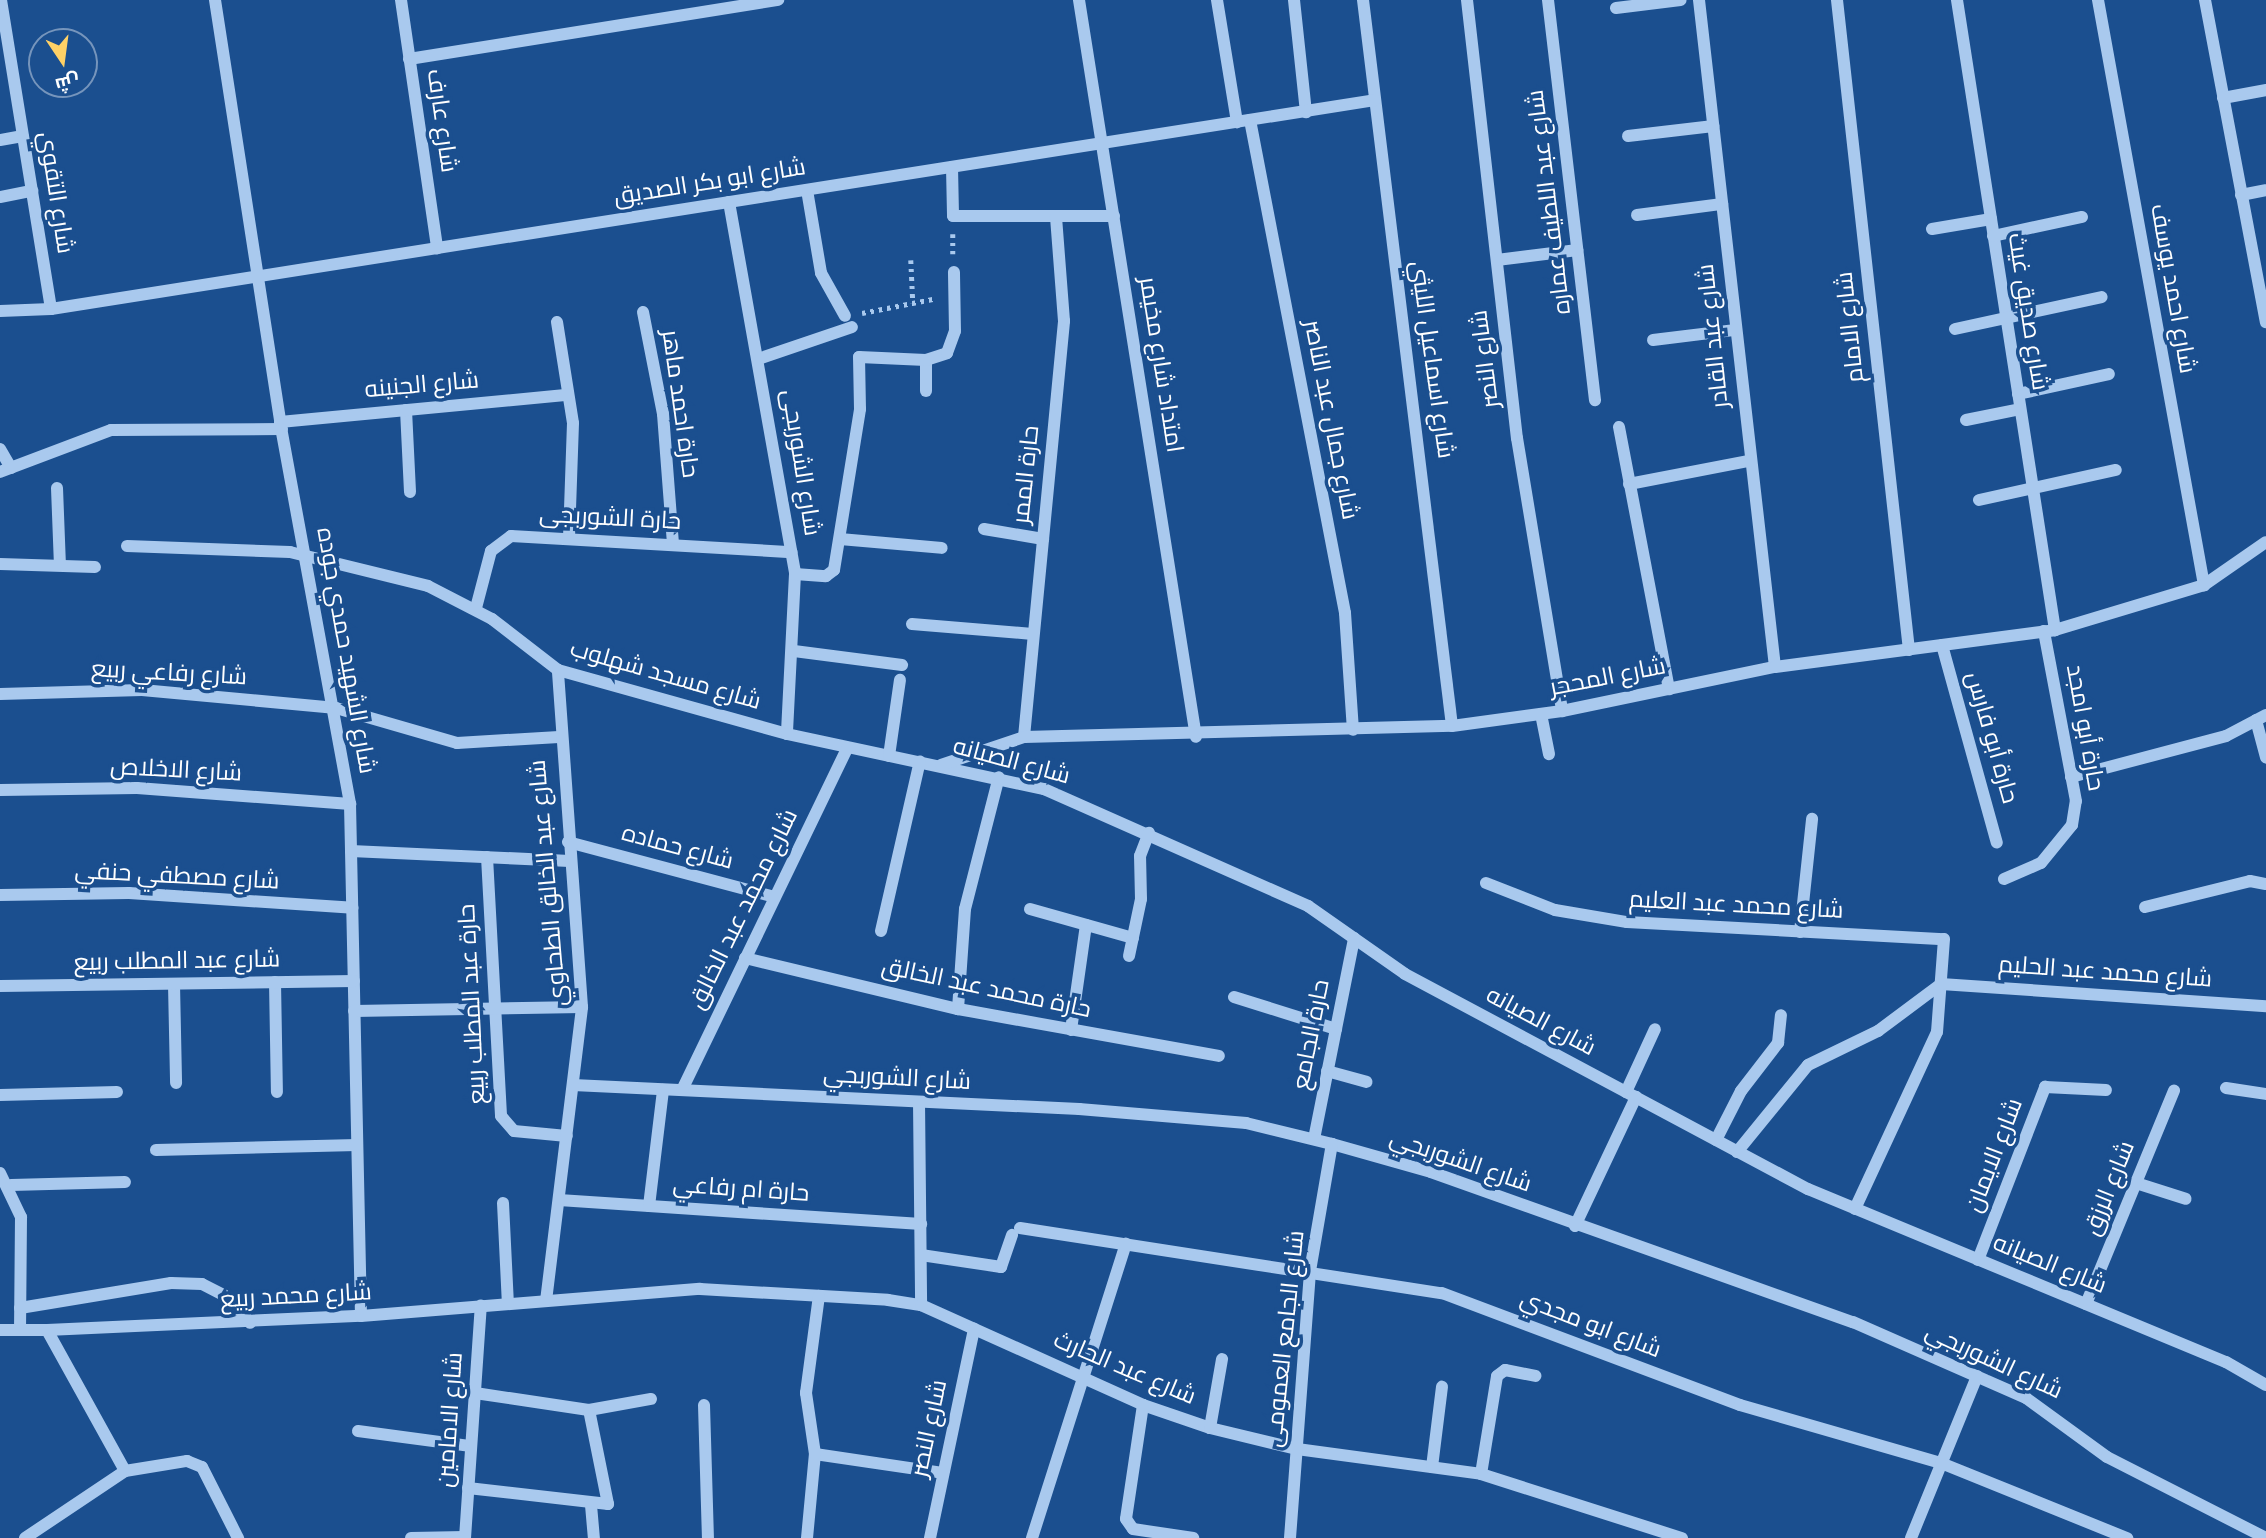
<!DOCTYPE html>
<html>
<head>
<meta charset="utf-8">
<style>
  body { margin:0 }
  #map { position:relative; width:2266px; height:1538px; overflow:hidden; background:#1b4f8f; font-family:Overpass,Cairo,sans-serif }
  div>[style] { position:absolute }
  [style*='--x'] { left:calc(var(--x)*1px); top:calc(var(--y)*1px); width:calc(var(--w)*1px); rotate:calc(var(--a)*1deg) }
  .path>* { height:4.5px; margin-top:-2.25px; transform-origin:0; background:repeating-linear-gradient(90deg,#a9c9ee 0 3.5px,transparent 0 8.5px) }
  .minor>* { height:12px; margin:-6px; padding:0 6px; transform-origin:6px; border-radius:6px; background:#a9c9ee }
  span { translate:-50% -50%; white-space:nowrap; text-align:center; line-height:1.15; -webkit-text-stroke:7px #1b4f8f; paint-order:stroke }
  .street-label { font-size:24px; color:#fff }
  .north { position:absolute; left:28px; top:28px; width:70px; height:70px; box-sizing:border-box; background:#1b4f8f; border:2px solid #7695bc; border-radius:50%; rotate:167deg; font-size:19px; font-weight:700; line-height:28px; text-align:center; color:#fff }
  .north::after { content:''; display:block; margin:auto; width:24px; height:32px; background:#ffd166; clip-path:polygon(50% 0,100% 100%,50% 72%,0 100%) }
</style>
</head>
<body>
<div id="map">
  <div class="path">
    <i style="--x:953;--y:234;--w:20;--a:90"></i>
    <i style="--x:911;--y:260;--w:43;--a:87.3"></i>
    <i style="--x:862;--y:313;--w:72;--a:-11.2"></i>
  </div>
  <div class="minor">
    <i style="--x:1;--y:0;--w:313;--a:80.8"></i>
    <i style="--x:215;--y:0;--w:427;--a:81.2"></i>
    <i style="--x:280;--y:422;--w:388;--a:79.6"></i>
    <i style="--x:350;--y:804;--w:512;--a:88.77"></i>
    <i style="--x:401;--y:0;--w:251;--a:81.7"></i>
    <i style="--x:1079;--y:0;--w:746;--a:80.98"></i>
    <i style="--x:1217;--y:0;--w:124;--a:80.7"></i>
    <i style="--x:1294;--y:0;--w:113;--a:83.9"></i>
    <i style="--x:1363;--y:0;--w:731;--a:83.01"></i>
    <i style="--x:1467;--y:0;--w:441;--a:83.5"></i>
    <i style="--x:1517;--y:438;--w:277;--a:80.6"></i>
    <i style="--x:1548;--y:0;--w:403;--a:83.3"></i>
    <i style="--x:1699;--y:0;--w:671;--a:83.5"></i>
    <i style="--x:1837;--y:0;--w:654;--a:83.68"></i>
    <i style="--x:1957;--y:0;--w:638;--a:81.16"></i>
    <i style="--x:2098;--y:0;--w:595;--a:79.73"></i>
    <i style="--x:2205;--y:0;--w:328;--a:79.3"></i>
    <i style="--x:1616;--y:8;--w:65;--a:-7"></i>
    <i style="--x:409;--y:59;--w:374;--a:-9.1"></i>
    <i style="--x:2223;--y:98;--w:44;--a:-10.5"></i>
    <i style="--x:1250;--y:120;--w:502;--a:79.09"></i>
    <i style="--x:1345;--y:613;--w:117;--a:86.1"></i>
    <i style="--x:1628;--y:136;--w:86;--a:-6.7"></i>
    <i style="--x:0;--y:140;--w:23;--a:-10"></i>
    <i style="--x:952;--y:167;--w:49;--a:88.8"></i>
    <i style="--x:953;--y:216;--w:161;--a:0"></i>
    <i style="--x:807;--y:190;--w:84;--a:80.4"></i>
    <i style="--x:821;--y:273;--w:49;--a:60.8"></i>
    <i style="--x:2241;--y:195;--w:25;--a:-11"></i>
    <i style="--x:0;--y:197;--w:33;--a:-11"></i>
    <i style="--x:729;--y:202;--w:378;--a:79.9"></i>
    <i style="--x:795;--y:574;--w:160;--a:92.9"></i>
    <i style="--x:1637;--y:215;--w:86;--a:-7.4"></i>
    <i style="--x:1932;--y:229;--w:60;--a:-9.6"></i>
    <i style="--x:1993;--y:236;--w:91;--a:-12.1"></i>
    <i style="--x:1497;--y:260;--w:81;--a:-7.1"></i>
    <i style="--x:0;--y:311;--w:51;--a:-2.2"></i>
    <i style="--x:51;--y:309;--w:1340;--a:-8.97"></i>
    <i style="--x:643;--y:312;--w:104;--a:78.9"></i>
    <i style="--x:663;--y:414;--w:131;--a:85.6"></i>
    <i style="--x:557;--y:322;--w:102;--a:81"></i>
    <i style="--x:573;--y:423;--w:115;--a:92"></i>
    <i style="--x:1955;--y:329;--w:150;--a:-12.3"></i>
    <i style="--x:1653;--y:340;--w:83;--a:-7"></i>
    <i style="--x:761;--y:358;--w:96;--a:-18.8"></i>
    <i style="--x:926;--y:360;--w:31;--a:90"></i>
    <i style="--x:2018;--y:394;--w:93;--a:-12.4"></i>
    <i style="--x:406;--y:410;--w:82;--a:87.2"></i>
    <i style="--x:1966;--y:420;--w:55;--a:-11.5"></i>
    <i style="--x:280;--y:422;--w:289;--a:-5.4"></i>
    <i style="--x:1619;--y:427;--w:267;--a:79.2"></i>
    <i style="--x:0;--y:449;--w:22;--a:60"></i>
    <i style="--x:0;--y:472;--w:119;--a:-20.7"></i>
    <i style="--x:111;--y:430;--w:171;--a:-0.3"></i>
    <i style="--x:1629;--y:484;--w:122;--a:-10.9"></i>
    <i style="--x:57;--y:488;--w:77;--a:87.8"></i>
    <i style="--x:1979;--y:500;--w:140;--a:-12.4"></i>
    <i style="--x:984;--y:529;--w:60;--a:9.6"></i>
    <i style="--x:840;--y:539;--w:102;--a:5"></i>
    <i style="--x:127;--y:546;--w:163;--a:2.1"></i>
    <i style="--x:290;--y:552;--w:142;--a:13.8"></i>
    <i style="--x:428;--y:586;--w:72;--a:27.3"></i>
    <i style="--x:492;--y:619;--w:83;--a:37.7"></i>
    <i style="--x:558;--y:670;--w:238;--a:15.6"></i>
    <i style="--x:787;--y:734;--w:263;--a:12.1"></i>
    <i style="--x:1044;--y:789;--w:289;--a:23.9"></i>
    <i style="--x:1308;--y:906;--w:118;--a:35"></i>
    <i style="--x:1405;--y:974;--w:457;--a:28.1"></i>
    <i style="--x:1808;--y:1189;--w:452;--a:22.5"></i>
    <i style="--x:2226;--y:1362;--w:46;--a:29.9"></i>
    <i style="--x:0;--y:564;--w:95;--a:1.8"></i>
    <i style="--x:795;--y:574;--w:31;--a:4"></i>
    <i style="--x:826;--y:576;--w:10;--a:-37"></i>
    <i style="--x:834;--y:570;--w:163;--a:-80.8"></i>
    <i style="--x:860;--y:409;--w:52;--a:-91.1"></i>
    <i style="--x:859;--y:357;--w:67;--a:2.6"></i>
    <i style="--x:926;--y:360;--w:22;--a:-18"></i>
    <i style="--x:947;--y:353;--w:23;--a:-70"></i>
    <i style="--x:955;--y:331;--w:59;--a:-91"></i>
    <i style="--x:476;--y:608;--w:59;--a:-75.3"></i>
    <i style="--x:491;--y:551;--w:25;--a:-37"></i>
    <i style="--x:511;--y:536;--w:281;--a:3.3"></i>
    <i style="--x:912;--y:624;--w:121;--a:4.7"></i>
    <i style="--x:1942;--y:645;--w:205;--a:74.5"></i>
    <i style="--x:794;--y:651;--w:109;--a:7.4"></i>
    <i style="--x:0;--y:694;--w:142;--a:-1.6"></i>
    <i style="--x:142;--y:690;--w:195;--a:5.3"></i>
    <i style="--x:336;--y:708;--w:126;--a:16.1"></i>
    <i style="--x:457;--y:743;--w:102;--a:-3.4"></i>
    <i style="--x:1541;--y:714;--w:41;--a:78.7"></i>
    <i style="--x:2256;--y:720;--w:39;--a:75"></i>
    <i style="--x:1024;--y:737;--w:418;--a:-84.5"></i>
    <i style="--x:1064;--y:321;--w:105;--a:-94.4"></i>
    <i style="--x:889;--y:756;--w:77;--a:-81.8"></i>
    <i style="--x:941;--y:765;--w:88;--a:-18.6"></i>
    <i style="--x:1024;--y:737;--w:428;--a:-1.5"></i>
    <i style="--x:1452;--y:726;--w:111;--a:-7.8"></i>
    <i style="--x:1562;--y:711;--w:217;--a:-11.7"></i>
    <i style="--x:1775;--y:667;--w:282;--a:-7.5"></i>
    <i style="--x:2055;--y:630;--w:156;--a:-16.8"></i>
    <i style="--x:2204;--y:585;--w:75;--a:-34.7"></i>
    <i style="--x:2071;--y:777;--w:160;--a:-14.8"></i>
    <i style="--x:2226;--y:736;--w:45;--a:-27.7"></i>
    <i style="--x:0;--y:790;--w:137;--a:-0.8"></i>
    <i style="--x:137;--y:788;--w:214;--a:4.3"></i>
    <i style="--x:568;--y:842;--w:214;--a:14.9"></i>
    <i style="--x:351;--y:851;--w:219;--a:2.6"></i>
    <i style="--x:487;--y:857;--w:259;--a:86.9"></i>
    <i style="--x:501;--y:1116;--w:20;--a:49"></i>
    <i style="--x:514;--y:1131;--w:53;--a:5.4"></i>
    <i style="--x:2004;--y:879;--w:40;--a:-23.4"></i>
    <i style="--x:2041;--y:863;--w:49;--a:-50.8"></i>
    <i style="--x:2072;--y:825;--w:24;--a:-81"></i>
    <i style="--x:2076;--y:801;--w:173;--a:-100.7"></i>
    <i style="--x:1486;--y:883;--w:74;--a:21.4"></i>
    <i style="--x:1555;--y:910;--w:73;--a:9.5"></i>
    <i style="--x:1627;--y:922;--w:317;--a:3.1"></i>
    <i style="--x:1944;--y:939;--w:93;--a:94.3"></i>
    <i style="--x:1937;--y:1032;--w:195;--a:114.9"></i>
    <i style="--x:0;--y:895;--w:129;--a:-0.9"></i>
    <i style="--x:129;--y:893;--w:224;--a:3.8"></i>
    <i style="--x:2145;--y:907;--w:108;--a:-13.9"></i>
    <i style="--x:2250;--y:881;--w:16;--a:11"></i>
    <i style="--x:1030;--y:909;--w:107;--a:15.7"></i>
    <i style="--x:881;--y:931;--w:174;--a:-77.1"></i>
    <i style="--x:1800;--y:932;--w:114;--a:-83.9"></i>
    <i style="--x:1129;--y:956;--w:58;--a:-78.1"></i>
    <i style="--x:1141;--y:899;--w:43;--a:-91.3"></i>
    <i style="--x:1140;--y:856;--w:25;--a:-69"></i>
    <i style="--x:745;--y:958;--w:219;--a:13.5"></i>
    <i style="--x:958;--y:1009;--w:265;--a:10.2"></i>
    <i style="--x:275;--y:982;--w:110;--a:89"></i>
    <i style="--x:174;--y:984;--w:99;--a:88.8"></i>
    <i style="--x:1941;--y:984;--w:326;--a:3.9"></i>
    <i style="--x:0;--y:986;--w:354;--a:-0.8"></i>
    <i style="--x:1234;--y:997;--w:107;--a:17.4"></i>
    <i style="--x:958;--y:1009;--w:100;--a:-86"></i>
    <i style="--x:965;--y:909;--w:136;--a:-75.6"></i>
    <i style="--x:354;--y:1011;--w:228;--a:-1"></i>
    <i style="--x:1071;--y:1030;--w:106;--a:-81.9"></i>
    <i style="--x:1327;--y:1071;--w:41;--a:15.4"></i>
    <i style="--x:573;--y:1085;--w:507;--a:2.72"></i>
    <i style="--x:1079;--y:1109;--w:168;--a:4.8"></i>
    <i style="--x:1246;--y:1123;--w:89;--a:13.7"></i>
    <i style="--x:1332;--y:1144;--w:103;--a:15.8"></i>
    <i style="--x:1431;--y:1172;--w:448;--a:19.6"></i>
    <i style="--x:1853;--y:1322;--w:189;--a:23.7"></i>
    <i style="--x:2026;--y:1398;--w:100;--a:36.1"></i>
    <i style="--x:2107;--y:1457;--w:178;--a:27"></i>
    <i style="--x:2226;--y:1088;--w:40;--a:8.5"></i>
    <i style="--x:682;--y:1090;--w:380;--a:-64.2"></i>
    <i style="--x:1626;--y:1092;--w:69;--a:-65.3"></i>
    <i style="--x:0;--y:1095;--w:117;--a:-1.5"></i>
    <i style="--x:919;--y:1102;--w:203;--a:89.4"></i>
    <i style="--x:1314;--y:1139;--w:205;--a:-78.7"></i>
    <i style="--x:1716;--y:1140;--w:55;--a:-63"></i>
    <i style="--x:1741;--y:1091;--w:61;--a:-52.4"></i>
    <i style="--x:1778;--y:1043;--w:28;--a:-84"></i>
    <i style="--x:156;--y:1150;--w:201;--a:-1.4"></i>
    <i style="--x:1737;--y:1152;--w:112;--a:-50.8"></i>
    <i style="--x:1808;--y:1065;--w:78;--a:-25.9"></i>
    <i style="--x:1878;--y:1031;--w:79;--a:-36.7"></i>
    <i style="--x:0;--y:1173;--w:49;--a:64.5"></i>
    <i style="--x:21;--y:1217;--w:112;--a:90.5"></i>
    <i style="--x:2136;--y:1183;--w:52;--a:17.7"></i>
    <i style="--x:11;--y:1185;--w:114;--a:-1.5"></i>
    <i style="--x:559;--y:1200;--w:363;--a:3.8"></i>
    <i style="--x:503;--y:1203;--w:101;--a:87.2"></i>
    <i style="--x:649;--y:1206;--w:117;--a:-83.1"></i>
    <i style="--x:1575;--y:1226;--w:143;--a:-64.7"></i>
    <i style="--x:1020;--y:1228;--w:427;--a:8.8"></i>
    <i style="--x:1442;--y:1293;--w:318;--a:20.6"></i>
    <i style="--x:1740;--y:1405;--w:209;--a:16.1"></i>
    <i style="--x:1941;--y:1463;--w:201;--a:22"></i>
    <i style="--x:921;--y:1255;--w:81;--a:8.5"></i>
    <i style="--x:1001;--y:1267;--w:34;--a:-71"></i>
    <i style="--x:1978;--y:1260;--w:186;--a:-68.8"></i>
    <i style="--x:2045;--y:1087;--w:61;--a:2.8"></i>
    <i style="--x:546;--y:1301;--w:296;--a:-83"></i>
    <i style="--x:582;--y:1007;--w:338;--a:-94.1"></i>
    <i style="--x:2086;--y:1304;--w:231;--a:-67.6"></i>
    <i style="--x:20;--y:1308;--w:153;--a:-9.4"></i>
    <i style="--x:171;--y:1283;--w:31;--a:2"></i>
    <i style="--x:202;--y:1284;--w:31;--a:27"></i>
    <i style="--x:230;--y:1298;--w:32;--a:51"></i>
    <i style="--x:0;--y:1330;--w:47;--a:0"></i>
    <i style="--x:47;--y:1330;--w:161;--a:61"></i>
    <i style="--x:47;--y:1330;--w:314;--a:-2.6"></i>
    <i style="--x:361;--y:1316;--w:340;--a:-4.6"></i>
    <i style="--x:700;--y:1289;--w:188;--a:3.3"></i>
    <i style="--x:888;--y:1300;--w:33;--a:9"></i>
    <i style="--x:921;--y:1305;--w:243;--a:24.2"></i>
    <i style="--x:1143;--y:1405;--w:71;--a:18.9"></i>
    <i style="--x:1210;--y:1428;--w:89;--a:13.6"></i>
    <i style="--x:1297;--y:1449;--w:186;--a:7.7"></i>
    <i style="--x:1481;--y:1474;--w:211;--a:17.7"></i>
    <i style="--x:475;--y:1393;--w:115;--a:8.5"></i>
    <i style="--x:589;--y:1410;--w:63;--a:-10.1"></i>
    <i style="--x:704;--y:1405;--w:133;--a:88.3"></i>
    <i style="--x:1143;--y:1405;--w:115;--a:98.5"></i>
    <i style="--x:1126;--y:1519;--w:12;--a:55"></i>
    <i style="--x:1133;--y:1529;--w:61;--a:8.5"></i>
    <i style="--x:1210;--y:1428;--w:70;--a:-80.1"></i>
    <i style="--x:358;--y:1431;--w:114;--a:7.6"></i>
    <i style="--x:815;--y:1454;--w:129;--a:8.4"></i>
    <i style="--x:1432;--y:1467;--w:81;--a:-82.9"></i>
    <i style="--x:1481;--y:1474;--w:99;--a:-80.7"></i>
    <i style="--x:1497;--y:1376;--w:10;--a:-37"></i>
    <i style="--x:1505;--y:1370;--w:31;--a:11"></i>
    <i style="--x:468;--y:1488;--w:141;--a:6.5"></i>
    <i style="--x:608;--y:1504;--w:96;--a:-101.4"></i>
    <i style="--x:591;--y:1505;--w:33;--a:85"></i>
    <i style="--x:25;--y:1538;--w:120;--a:-33.8"></i>
    <i style="--x:125;--y:1471;--w:63;--a:-9.2"></i>
    <i style="--x:187;--y:1461;--w:16;--a:22"></i>
    <i style="--x:202;--y:1467;--w:80;--a:63.1"></i>
    <i style="--x:411;--y:1538;--w:54;--a:-1.1"></i>
    <i style="--x:465;--y:1538;--w:233;--a:-86.1"></i>
    <i style="--x:807;--y:1538;--w:84;--a:-84.6"></i>
    <i style="--x:815;--y:1454;--w:62;--a:-98.4"></i>
    <i style="--x:806;--y:1393;--w:98;--a:-82.4"></i>
    <i style="--x:930;--y:1538;--w:214;--a:-78.1"></i>
    <i style="--x:1032;--y:1538;--w:309;--a:-72.3"></i>
    <i style="--x:1290;--y:1538;--w:268;--a:-85.7"></i>
    <i style="--x:1310;--y:1271;--w:129;--a:-80.2"></i>
    <i style="--x:1911;--y:1538;--w:175;--a:-67.8"></i>
  </div>
  <div class="street-label">
    <span style="left:440px;top:121px;rotate:82deg">شارع عارف</span>
    <span style="left:710px;top:184px;rotate:-9deg">شارع ابو بكر الصديق</span>
    <span style="left:54px;top:193px;rotate:81deg">شارع التقوي</span>
    <span style="left:1551px;top:202px;rotate:-97deg">شارع عبد اللطيف عماره</span>
    <span style="left:2171px;top:289px;rotate:80deg">شارع احمد يوسف</span>
    <span style="left:2026px;top:312px;rotate:81deg">شارع صديق غيث</span>
    <span style="left:1852px;top:327px;rotate:-96deg">شارع الامام</span>
    <span style="left:1715px;top:336px;rotate:-96deg">شارع عبد القادر</span>
    <span style="left:1487px;top:359px;rotate:-97deg">شارع النصر</span>
    <span style="left:1430px;top:360px;rotate:82deg">شارع اسماعيل الليثي</span>
    <span style="left:1159px;top:365px;rotate:81deg">امتداد شارع مخيمر</span>
    <span style="left:422px;top:387px;rotate:-5deg">شارع الجنينه</span>
    <span style="left:678px;top:404px;rotate:82deg">حارة احمد ماهر</span>
    <span style="left:1329px;top:420px;rotate:79deg">شارع جمال عبد الناصر</span>
    <span style="left:799px;top:463px;rotate:81deg">شارع الشوربجى</span>
    <span style="left:1028px;top:475px;rotate:-84deg">حارة الممر</span>
    <span style="left:610px;top:520px;rotate:3deg">حارة الشوربجى</span>
    <span style="left:344px;top:651px;rotate:80deg">شارع الشهيد حمدي جوده</span>
    <span style="left:169px;top:675px;rotate:3deg">شارع رفاعي ربيع</span>
    <span style="left:665px;top:677px;rotate:16deg">شارع مسجد شهلوب</span>
    <span style="left:1608px;top:679px;rotate:-11deg">شارع المحجر</span>
    <span style="left:2083px;top:728px;rotate:80deg">حارة أبو امجد</span>
    <span style="left:1990px;top:738px;rotate:74deg">حارة أبو فارس</span>
    <span style="left:1011px;top:763px;rotate:15deg">شارع الصيانه</span>
    <span style="left:176px;top:772px;rotate:3deg">شارع الاخلاص</span>
    <span style="left:677px;top:849px;rotate:15deg">شارع حماده</span>
    <span style="left:177px;top:878px;rotate:3deg">شارع مصطفي حنفي</span>
    <span style="left:550px;top:883px;rotate:-95deg">شارع عبد الخالق الطحاوي</span>
    <span style="left:1736px;top:907px;rotate:3deg">شارع محمد عبد العليم</span>
    <span style="left:745px;top:910px;rotate:-64deg">شارع محمد عبد الخالق</span>
    <span style="left:177px;top:963px;rotate:-1deg">شارع عبد المطلب ربيع</span>
    <span style="left:2105px;top:974px;rotate:4deg">شارع محمد عبد الحليم</span>
    <span style="left:986px;top:990px;rotate:12deg">حارة محمد عبد الخالق</span>
    <span style="left:474px;top:1004px;rotate:-93deg">حارة عبد المطلب ربيع</span>
    <span style="left:1540px;top:1023px;rotate:28deg">شارع الصيانه</span>
    <span style="left:1313px;top:1035px;rotate:-79deg">حارة الجامع</span>
    <span style="left:897px;top:1080px;rotate:3deg">شارع الشوربجي</span>
    <span style="left:1996px;top:1156px;rotate:-69deg">شارع الايمان</span>
    <span style="left:1460px;top:1163px;rotate:19deg">شارع الشوربجي</span>
    <span style="left:2111px;top:1189px;rotate:-68deg">شارع الرزق</span>
    <span style="left:741px;top:1191px;rotate:4deg">حارة ام رفاعي</span>
    <span style="left:2049px;top:1266px;rotate:22deg">شارع الصيانه</span>
    <span style="left:296px;top:1298px;rotate:-3deg">شارع محمد ربيع</span>
    <span style="left:1590px;top:1326px;rotate:21deg">شارع ابو مجدي</span>
    <span style="left:1287px;top:1339px;rotate:-84deg">شارع الجامع العمومى</span>
    <span style="left:1993px;top:1363px;rotate:25deg">شارع الشوربجي</span>
    <span style="left:1124px;top:1370px;rotate:23deg">شارع عبد الحارث</span>
    <span style="left:452px;top:1420px;rotate:-86deg">شارع الامامين</span>
    <span style="left:931px;top:1429px;rotate:-78deg">شارع النصر</span>
  </div>
  <div class="north">ش</div>
</div>
</body>
</html>
